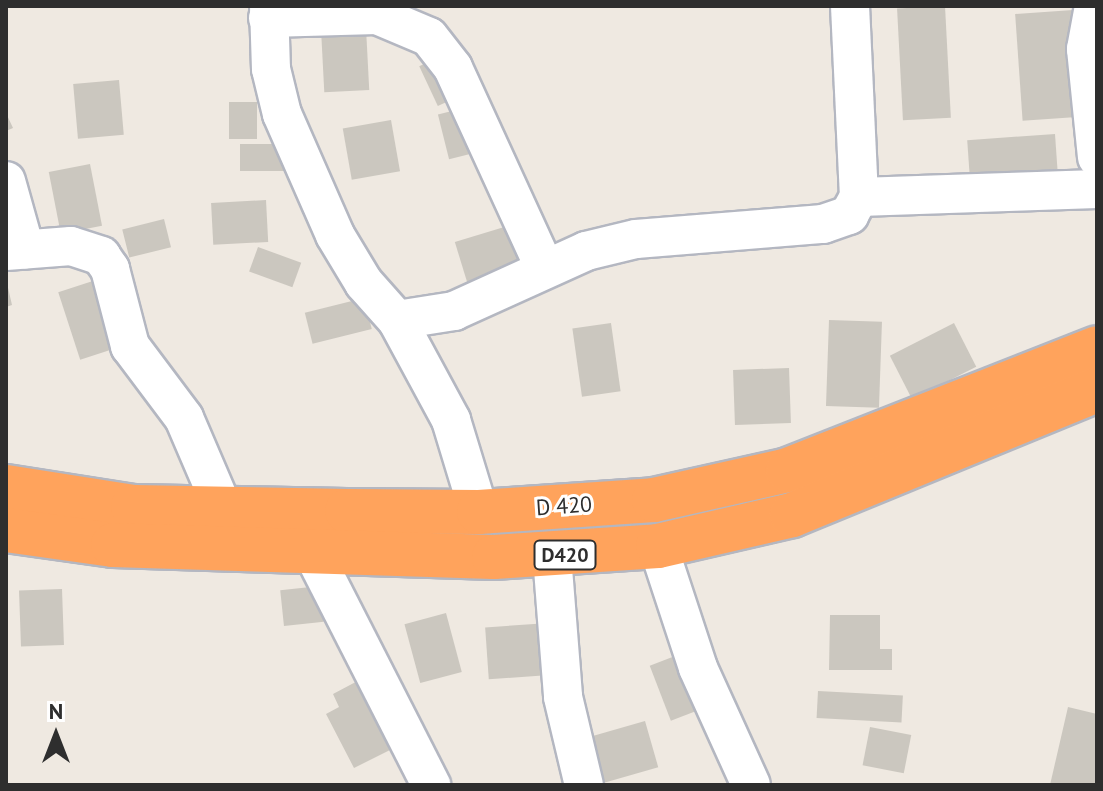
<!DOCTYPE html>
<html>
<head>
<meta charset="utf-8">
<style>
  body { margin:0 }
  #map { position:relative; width:1103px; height:791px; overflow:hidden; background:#efe9e1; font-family:"PT Sans",sans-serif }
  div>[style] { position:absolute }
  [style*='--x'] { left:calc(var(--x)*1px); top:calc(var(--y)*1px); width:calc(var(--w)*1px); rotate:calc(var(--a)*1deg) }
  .building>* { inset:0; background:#cbc7bf; transform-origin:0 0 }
  .roads { filter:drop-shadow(2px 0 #b4b7c1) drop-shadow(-2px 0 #b4b7c1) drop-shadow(0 2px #b4b7c1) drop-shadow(0 -2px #b4b7c1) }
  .minor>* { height:38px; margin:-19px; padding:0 19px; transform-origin:19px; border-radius:19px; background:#fff }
  .highway>* { height:44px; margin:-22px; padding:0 22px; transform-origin:22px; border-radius:22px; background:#ffa35c }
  span { translate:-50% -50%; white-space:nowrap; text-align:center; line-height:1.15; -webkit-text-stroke:6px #fff; paint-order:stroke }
  .shield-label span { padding:2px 6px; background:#fff; border:2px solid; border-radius:6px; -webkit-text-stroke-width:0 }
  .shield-label { font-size:20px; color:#2e2e2e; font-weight:700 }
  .street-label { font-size:22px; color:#2e2e2e }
  .frame { position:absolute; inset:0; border:8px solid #2e2e2e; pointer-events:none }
  .north { position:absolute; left:16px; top:695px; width:80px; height:80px; -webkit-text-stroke:6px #fff; paint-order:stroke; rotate:0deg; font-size:22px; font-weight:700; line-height:32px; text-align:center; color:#2e2e2e }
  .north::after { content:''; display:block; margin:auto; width:28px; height:36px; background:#2e2e2e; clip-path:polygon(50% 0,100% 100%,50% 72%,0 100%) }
</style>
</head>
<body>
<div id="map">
  <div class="building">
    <i style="left:945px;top:6px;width:112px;height:48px;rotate:87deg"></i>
    <i style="left:1073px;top:10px;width:107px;height:58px;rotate:86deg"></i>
    <i style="left:366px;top:28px;width:62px;height:45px;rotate:87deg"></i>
    <i style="left:441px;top:56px;width:44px;height:24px;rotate:65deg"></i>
    <i style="left:119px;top:80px;width:55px;height:46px;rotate:85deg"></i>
    <i style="left:229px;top:102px;width:28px;height:37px"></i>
    <i style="left:468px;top:107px;width:46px;height:31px;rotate:76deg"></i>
    <i style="clip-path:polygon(6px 113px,13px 128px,6px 131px)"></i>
    <i style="left:391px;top:120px;width:52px;height:49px;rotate:80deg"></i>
    <i style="left:1055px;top:134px;width:46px;height:88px;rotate:86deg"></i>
    <i style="left:240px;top:144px;width:44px;height:27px"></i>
    <i style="left:90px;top:164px;width:63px;height:42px;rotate:79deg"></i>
    <i style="left:266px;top:200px;width:42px;height:55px;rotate:87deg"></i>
    <i style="left:164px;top:219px;width:29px;height:43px;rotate:76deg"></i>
    <i style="left:517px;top:223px;width:50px;height:65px;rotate:73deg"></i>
    <i style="left:258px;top:247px;width:46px;height:26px;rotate:20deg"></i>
    <i style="left:102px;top:278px;width:71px;height:46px;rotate:72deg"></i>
    <i style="clip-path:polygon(6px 279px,12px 305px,6px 307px)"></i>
    <i style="left:364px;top:298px;width:32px;height:61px;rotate:76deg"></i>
    <i style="left:829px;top:320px;width:53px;height:86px;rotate:2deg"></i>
    <i style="left:611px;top:323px;width:69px;height:39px;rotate:82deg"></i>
    <i style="left:954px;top:323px;width:49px;height:72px;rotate:63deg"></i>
    <i style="left:789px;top:368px;width:55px;height:56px;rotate:88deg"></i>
    <i style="left:320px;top:586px;width:36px;height:40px;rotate:84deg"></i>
    <i style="left:62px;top:589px;width:56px;height:43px;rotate:88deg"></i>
    <i style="left:446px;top:613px;width:61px;height:43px;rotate:75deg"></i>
    <i style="clip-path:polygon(830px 615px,880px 615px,880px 649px,892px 649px,892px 670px,829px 670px)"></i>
    <i style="left:549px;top:623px;width:52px;height:64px;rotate:86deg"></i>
    <i style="left:688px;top:651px;width:59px;height:41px;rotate:69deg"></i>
    <i style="clip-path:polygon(367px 676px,402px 744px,354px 768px,326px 714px,339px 707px,333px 694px)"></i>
    <i style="left:818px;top:691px;width:85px;height:27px;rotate:3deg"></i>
    <i style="clip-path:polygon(1068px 707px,1097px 714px,1097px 785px,1050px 785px)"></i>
    <i style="left:645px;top:721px;width:48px;height:58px;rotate:74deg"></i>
    <i style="left:870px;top:727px;width:42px;height:39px;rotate:11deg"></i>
  </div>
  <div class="roads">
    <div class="minor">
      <i style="--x:269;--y:6;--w:63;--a:88.2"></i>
      <i style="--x:271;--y:69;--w:46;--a:76.3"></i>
      <i style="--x:282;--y:114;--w:132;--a:66.3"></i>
      <i style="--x:335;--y:235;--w:56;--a:58.9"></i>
      <i style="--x:364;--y:283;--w:50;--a:48.3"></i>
      <i style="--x:397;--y:320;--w:114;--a:61.6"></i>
      <i style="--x:451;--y:420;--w:96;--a:73.1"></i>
      <i style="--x:850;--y:6;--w:191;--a:87.3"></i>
      <i style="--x:1094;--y:6;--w:44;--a:100.5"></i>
      <i style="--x:1086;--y:49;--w:109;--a:84.2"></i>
      <i style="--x:268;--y:18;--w:109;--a:-1.6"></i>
      <i style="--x:377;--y:15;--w:56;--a:22.9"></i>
      <i style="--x:429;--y:37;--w:39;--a:52"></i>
      <i style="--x:453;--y:68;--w:221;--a:65.4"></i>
      <i style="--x:6;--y:181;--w:71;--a:74.4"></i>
      <i style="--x:6;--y:251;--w:65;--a:-4.4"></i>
      <i style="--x:71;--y:246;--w:32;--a:18"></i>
      <i style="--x:101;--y:256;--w:16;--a:55"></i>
      <i style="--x:110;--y:269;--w:80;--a:75.4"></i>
      <i style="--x:130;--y:346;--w:90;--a:53.1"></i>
      <i style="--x:184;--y:418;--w:99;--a:66.8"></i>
      <i style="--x:397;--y:320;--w:58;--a:-9"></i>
      <i style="--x:454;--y:311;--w:145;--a:-24.4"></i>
      <i style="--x:586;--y:251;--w:51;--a:-13.5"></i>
      <i style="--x:636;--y:239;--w:188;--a:-4.6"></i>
      <i style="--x:823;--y:224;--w:28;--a:-19"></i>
      <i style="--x:849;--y:215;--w:21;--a:-61"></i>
      <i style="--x:859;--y:197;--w:238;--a:-1.9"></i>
      <i style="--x:658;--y:546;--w:128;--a:71.8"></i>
      <i style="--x:698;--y:668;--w:128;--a:65.6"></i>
      <i style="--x:312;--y:551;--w:263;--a:63"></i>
      <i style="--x:552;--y:556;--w:141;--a:85.5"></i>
      <i style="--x:563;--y:697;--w:90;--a:76.6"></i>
    </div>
    <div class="highway">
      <i style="--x:6;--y:487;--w:129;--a:8.9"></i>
      <i style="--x:133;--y:507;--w:214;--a:1.1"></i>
      <i style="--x:347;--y:511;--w:132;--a:0.4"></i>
      <i style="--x:479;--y:512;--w:175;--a:-3.9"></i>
      <i style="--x:654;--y:500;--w:137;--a:-12.6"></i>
      <i style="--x:788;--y:470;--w:332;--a:-21.5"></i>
      <i style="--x:6;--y:530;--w:108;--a:8"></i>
      <i style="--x:113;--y:545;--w:381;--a:1.8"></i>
      <i style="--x:494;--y:557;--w:164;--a:-3.8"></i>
      <i style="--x:658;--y:546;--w:138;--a:-13"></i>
      <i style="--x:792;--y:515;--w:330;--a:-22.3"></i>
    </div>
  </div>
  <div class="shield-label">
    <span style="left:565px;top:555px">D420</span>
  </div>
  <div class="street-label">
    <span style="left:564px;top:506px;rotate:-4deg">D 420</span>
  </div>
  <div class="frame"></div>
  <div class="north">N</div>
</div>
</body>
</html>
